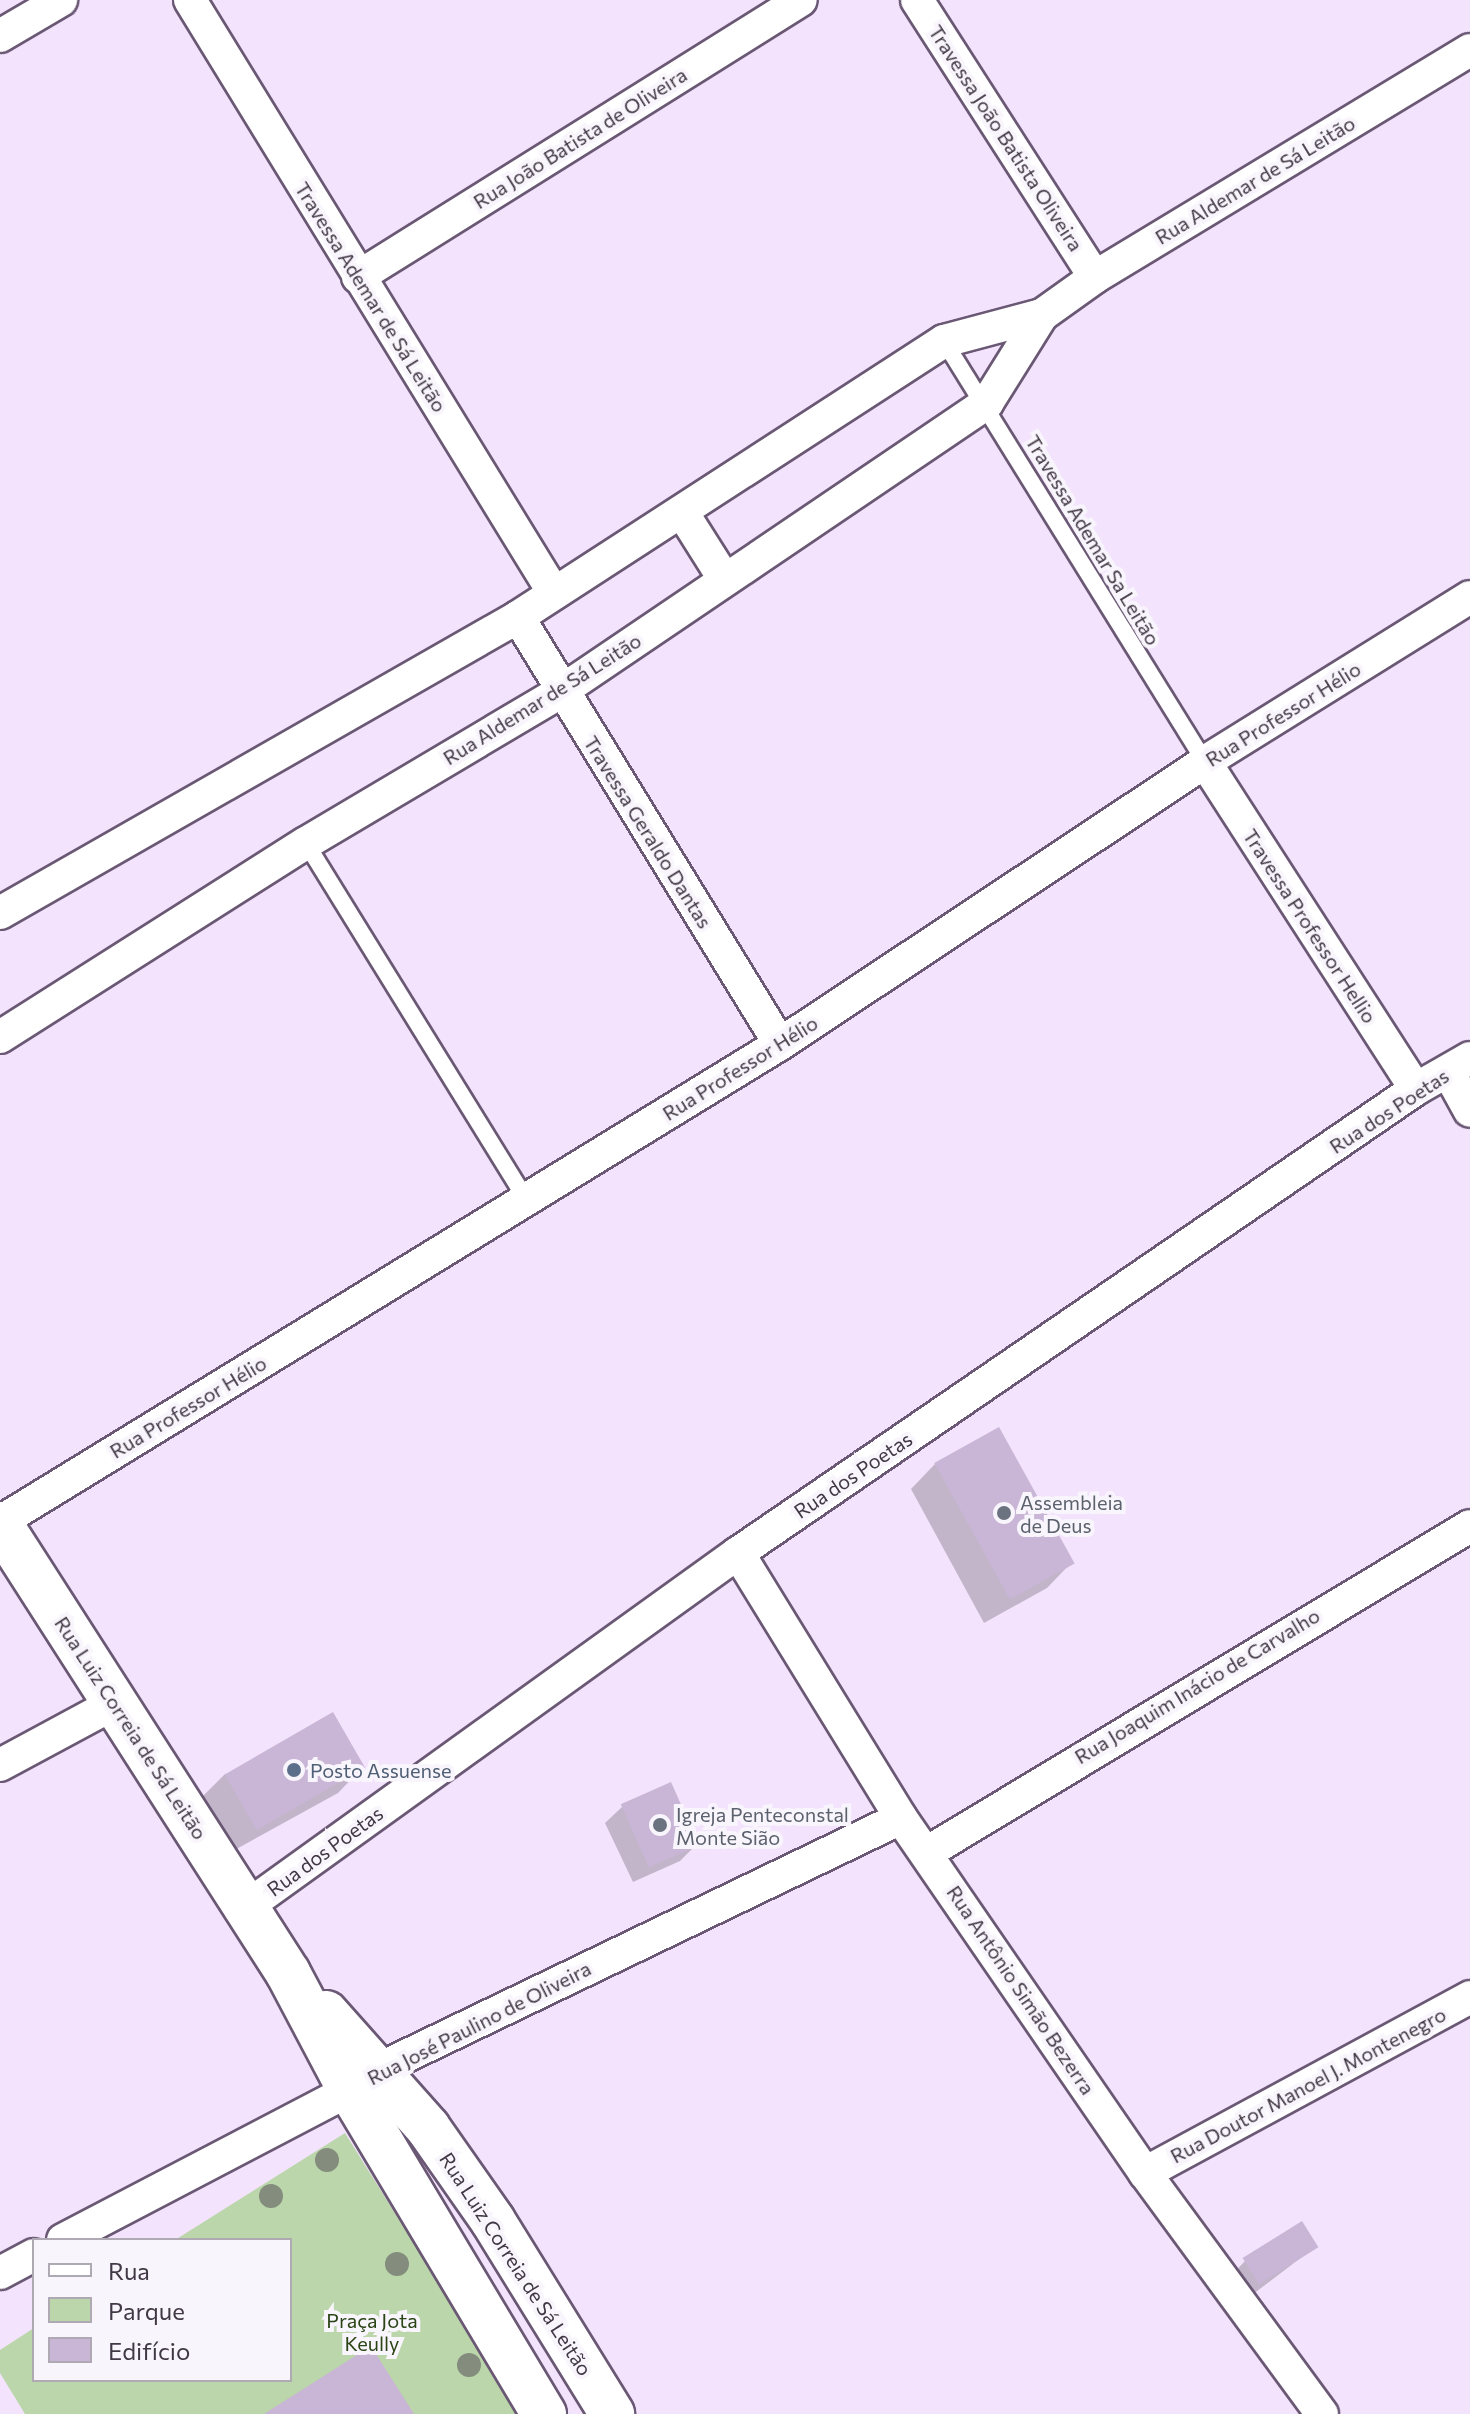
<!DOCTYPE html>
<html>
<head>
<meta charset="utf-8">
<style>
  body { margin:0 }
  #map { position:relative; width:1470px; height:2414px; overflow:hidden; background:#f3e3fd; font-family:Commissioner,sans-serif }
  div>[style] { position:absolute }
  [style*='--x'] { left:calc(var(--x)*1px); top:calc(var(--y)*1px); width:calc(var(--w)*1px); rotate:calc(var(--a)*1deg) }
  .green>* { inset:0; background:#bbd6aa }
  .shadow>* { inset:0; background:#0003 }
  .building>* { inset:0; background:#c9b5d5; transform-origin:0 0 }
  .roads { filter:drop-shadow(2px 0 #6a5874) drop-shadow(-2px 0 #6a5874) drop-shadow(0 2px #6a5874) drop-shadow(0 -2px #6a5874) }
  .lane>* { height:16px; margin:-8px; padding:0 8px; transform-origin:8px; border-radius:8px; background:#fff }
  .street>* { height:32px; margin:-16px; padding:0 16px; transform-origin:16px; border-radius:16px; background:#fff }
  .secondary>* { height:44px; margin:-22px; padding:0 22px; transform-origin:22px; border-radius:22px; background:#fff }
  .trees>* { width:24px; height:24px; margin:-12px; border-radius:50%; background:#848c7d }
  .dots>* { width:22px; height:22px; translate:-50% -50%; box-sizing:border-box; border:4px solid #f9f5fc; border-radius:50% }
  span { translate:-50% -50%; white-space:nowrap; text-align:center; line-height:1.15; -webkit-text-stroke:8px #f9f5fc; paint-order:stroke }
  .street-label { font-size:20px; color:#413845 }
  .worship-label { font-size:20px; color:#5b616d }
  .left { translate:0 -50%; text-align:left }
  .service-label { font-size:20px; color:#4e5e75 }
  .park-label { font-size:20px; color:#2a4415 }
  .legend { position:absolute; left:32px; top:2238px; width:260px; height:144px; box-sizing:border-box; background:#f9f5fc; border:2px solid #afa9b3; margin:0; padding:10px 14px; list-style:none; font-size:24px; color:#413845 }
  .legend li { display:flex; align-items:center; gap:16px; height:40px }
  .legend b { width:40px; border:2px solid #afa9b3 }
</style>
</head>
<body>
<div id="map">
  <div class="green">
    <i style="clip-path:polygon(345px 2133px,520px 2414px,25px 2414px,0 2373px,0 2350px,34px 2328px,34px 2380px,290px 2380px,290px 2240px,175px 2240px)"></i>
  </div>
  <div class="shadow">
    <i style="clip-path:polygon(935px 1464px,1071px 1563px,1047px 1588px,984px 1623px,911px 1489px)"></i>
    <i style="clip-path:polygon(362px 1768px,338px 1793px,231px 1852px,200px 1799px,225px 1774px)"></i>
    <i style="clip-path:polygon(622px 1807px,697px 1844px,680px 1861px,633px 1882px,605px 1823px)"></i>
    <i style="clip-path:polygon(1315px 2247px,1244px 2301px,1229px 2278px,1245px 2261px)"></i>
  </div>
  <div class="building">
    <i style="left:999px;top:1427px;width:156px;height:74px;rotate:61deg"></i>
    <i style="left:333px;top:1712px;width:64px;height:125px;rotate:60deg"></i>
    <i style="left:671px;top:1782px;width:69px;height:55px;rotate:66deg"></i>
    <i style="left:1302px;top:2221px;width:31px;height:70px;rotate:58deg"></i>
    <i style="clip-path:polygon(371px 2346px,414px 2414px,264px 2414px)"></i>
  </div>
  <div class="roads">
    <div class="lane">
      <i style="--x:944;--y:341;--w:495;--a:58.2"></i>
      <i style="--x:306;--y:843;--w:421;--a:58.3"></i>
    </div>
    <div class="street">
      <i style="--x:190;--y:0;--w:696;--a:58.46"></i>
      <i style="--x:917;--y:0;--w:329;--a:57.3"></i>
      <i style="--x:0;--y:36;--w:71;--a:-30.5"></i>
      <i style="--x:358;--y:277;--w:522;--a:-32.02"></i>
      <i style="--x:682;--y:512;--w:80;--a:57.7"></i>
      <i style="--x:518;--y:617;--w:501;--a:58.47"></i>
      <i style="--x:1205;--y:762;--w:389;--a:57.2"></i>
      <i style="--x:0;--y:913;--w:597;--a:-29.74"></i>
      <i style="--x:518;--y:617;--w:508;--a:-32.94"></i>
      <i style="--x:944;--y:341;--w:101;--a:-14.9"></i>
      <i style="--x:1042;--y:315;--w:65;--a:-35.6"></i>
      <i style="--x:1095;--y:277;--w:438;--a:-31.2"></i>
      <i style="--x:0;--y:1037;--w:362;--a:-32.4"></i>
      <i style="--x:306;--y:843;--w:295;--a:-30.7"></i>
      <i style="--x:560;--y:692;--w:516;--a:-34.09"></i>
      <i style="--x:987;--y:403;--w:104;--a:-58"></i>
      <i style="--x:1449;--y:1073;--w:43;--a:61.1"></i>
      <i style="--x:0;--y:1522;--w:915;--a:-31.5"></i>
      <i style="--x:780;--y:1044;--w:510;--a:-33.57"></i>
      <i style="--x:1205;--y:762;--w:312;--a:-31.9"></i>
      <i style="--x:738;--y:1553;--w:311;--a:58.4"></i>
      <i style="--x:901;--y:1818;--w:431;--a:55.5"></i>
      <i style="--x:1145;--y:2173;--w:299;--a:53.7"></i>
      <i style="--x:0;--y:1765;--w:131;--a:-28.3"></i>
      <i style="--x:928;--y:1852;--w:632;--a:-31.03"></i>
      <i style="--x:246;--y:1907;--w:606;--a:-35.74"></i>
      <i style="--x:738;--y:1553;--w:822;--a:-34.39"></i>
      <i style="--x:1416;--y:1089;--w:62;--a:-29.9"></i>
      <i style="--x:1145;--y:2173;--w:370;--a:-28.4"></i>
      <i style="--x:63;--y:2240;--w:324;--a:-27.6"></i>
      <i style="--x:350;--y:2090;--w:36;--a:-36"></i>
      <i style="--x:379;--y:2069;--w:579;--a:-25.68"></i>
      <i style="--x:0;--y:2273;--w:38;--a:-28"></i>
    </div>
    <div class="secondary">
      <i style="--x:0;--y:1524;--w:533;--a:57.32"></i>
      <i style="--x:288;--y:1973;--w:132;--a:62.1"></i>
      <i style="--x:350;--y:2090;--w:378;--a:59.1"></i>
      <i style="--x:326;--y:2013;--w:154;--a:48.4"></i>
      <i style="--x:428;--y:2128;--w:113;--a:55"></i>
      <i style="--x:493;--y:2221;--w:227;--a:58.3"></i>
    </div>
  </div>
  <div class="trees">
    <i style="left:327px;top:2160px"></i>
    <i style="left:271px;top:2196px"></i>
    <i style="left:397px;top:2264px"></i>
    <i style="left:469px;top:2365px"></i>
  </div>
  <div class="dots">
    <i style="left:1004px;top:1513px;background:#6b7280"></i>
    <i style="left:294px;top:1770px;background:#5c6f8a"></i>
    <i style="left:660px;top:1825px;background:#6b7280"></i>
  </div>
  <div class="street-label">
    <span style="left:580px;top:138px;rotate:-32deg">Rua João Batista de Oliveira</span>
    <span style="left:1006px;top:138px;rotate:57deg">Travessa João Batista Oliveira</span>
    <span style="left:1255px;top:180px;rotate:-31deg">Rua Aldemar de Sá Leitão</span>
    <span style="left:371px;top:297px;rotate:58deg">Travessa Ademar de Sá Leitão</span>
    <span style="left:1093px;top:540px;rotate:59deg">Travessa Ademar Sa Leitão</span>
    <span style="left:542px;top:699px;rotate:-32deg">Rua Aldemar de Sá Leitão</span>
    <span style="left:1283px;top:714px;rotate:-32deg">Rua Professor Hélio</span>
    <span style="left:648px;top:832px;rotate:58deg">Travessa Geraldo Dantas</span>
    <span style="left:1310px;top:926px;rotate:57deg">Travessa Professor Hellio</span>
    <span style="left:740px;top:1068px;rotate:-32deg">Rua Professor Hélio</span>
    <span style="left:1389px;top:1111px;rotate:-33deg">Rua dos Poetas</span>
    <span style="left:188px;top:1407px;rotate:-31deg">Rua Professor Hélio</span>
    <span style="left:853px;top:1475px;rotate:-34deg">Rua dos Poetas</span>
    <span style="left:1197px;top:1686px;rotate:-31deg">Rua Joaquim Inácio de Carvalho</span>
    <span style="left:131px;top:1728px;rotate:57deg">Rua Luiz Correia de Sá Leitão</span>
    <span style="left:325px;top:1851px;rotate:-36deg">Rua dos Poetas</span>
    <span style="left:1021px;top:1990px;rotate:56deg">Rua Antônio Simão Bezerra</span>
    <span style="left:479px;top:2023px;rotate:-27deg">Rua José Paulino de Oliveira</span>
    <span style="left:1308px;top:2085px;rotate:-28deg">Rua Doutor Manoel J. Montenegro</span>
    <span style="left:516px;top:2264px;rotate:57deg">Rua Luiz Correia de Sá Leitão</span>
  </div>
  <div class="worship-label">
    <span class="left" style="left:1020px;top:1514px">Assembleia<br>de Deus</span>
    <span class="left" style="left:676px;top:1826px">Igreja Penteconstal<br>Monte Sião</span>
  </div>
  <div class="service-label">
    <span class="left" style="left:310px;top:1770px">Posto Assuense</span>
  </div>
  <div class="park-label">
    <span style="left:372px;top:2332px">Praça Jota<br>Keully</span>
  </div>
  <ul class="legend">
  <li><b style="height:10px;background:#fff"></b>Rua</li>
  <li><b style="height:22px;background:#bbd6aa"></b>Parque</li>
  <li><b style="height:22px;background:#c9b5d5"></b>Edifício</li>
  </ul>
</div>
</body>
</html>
